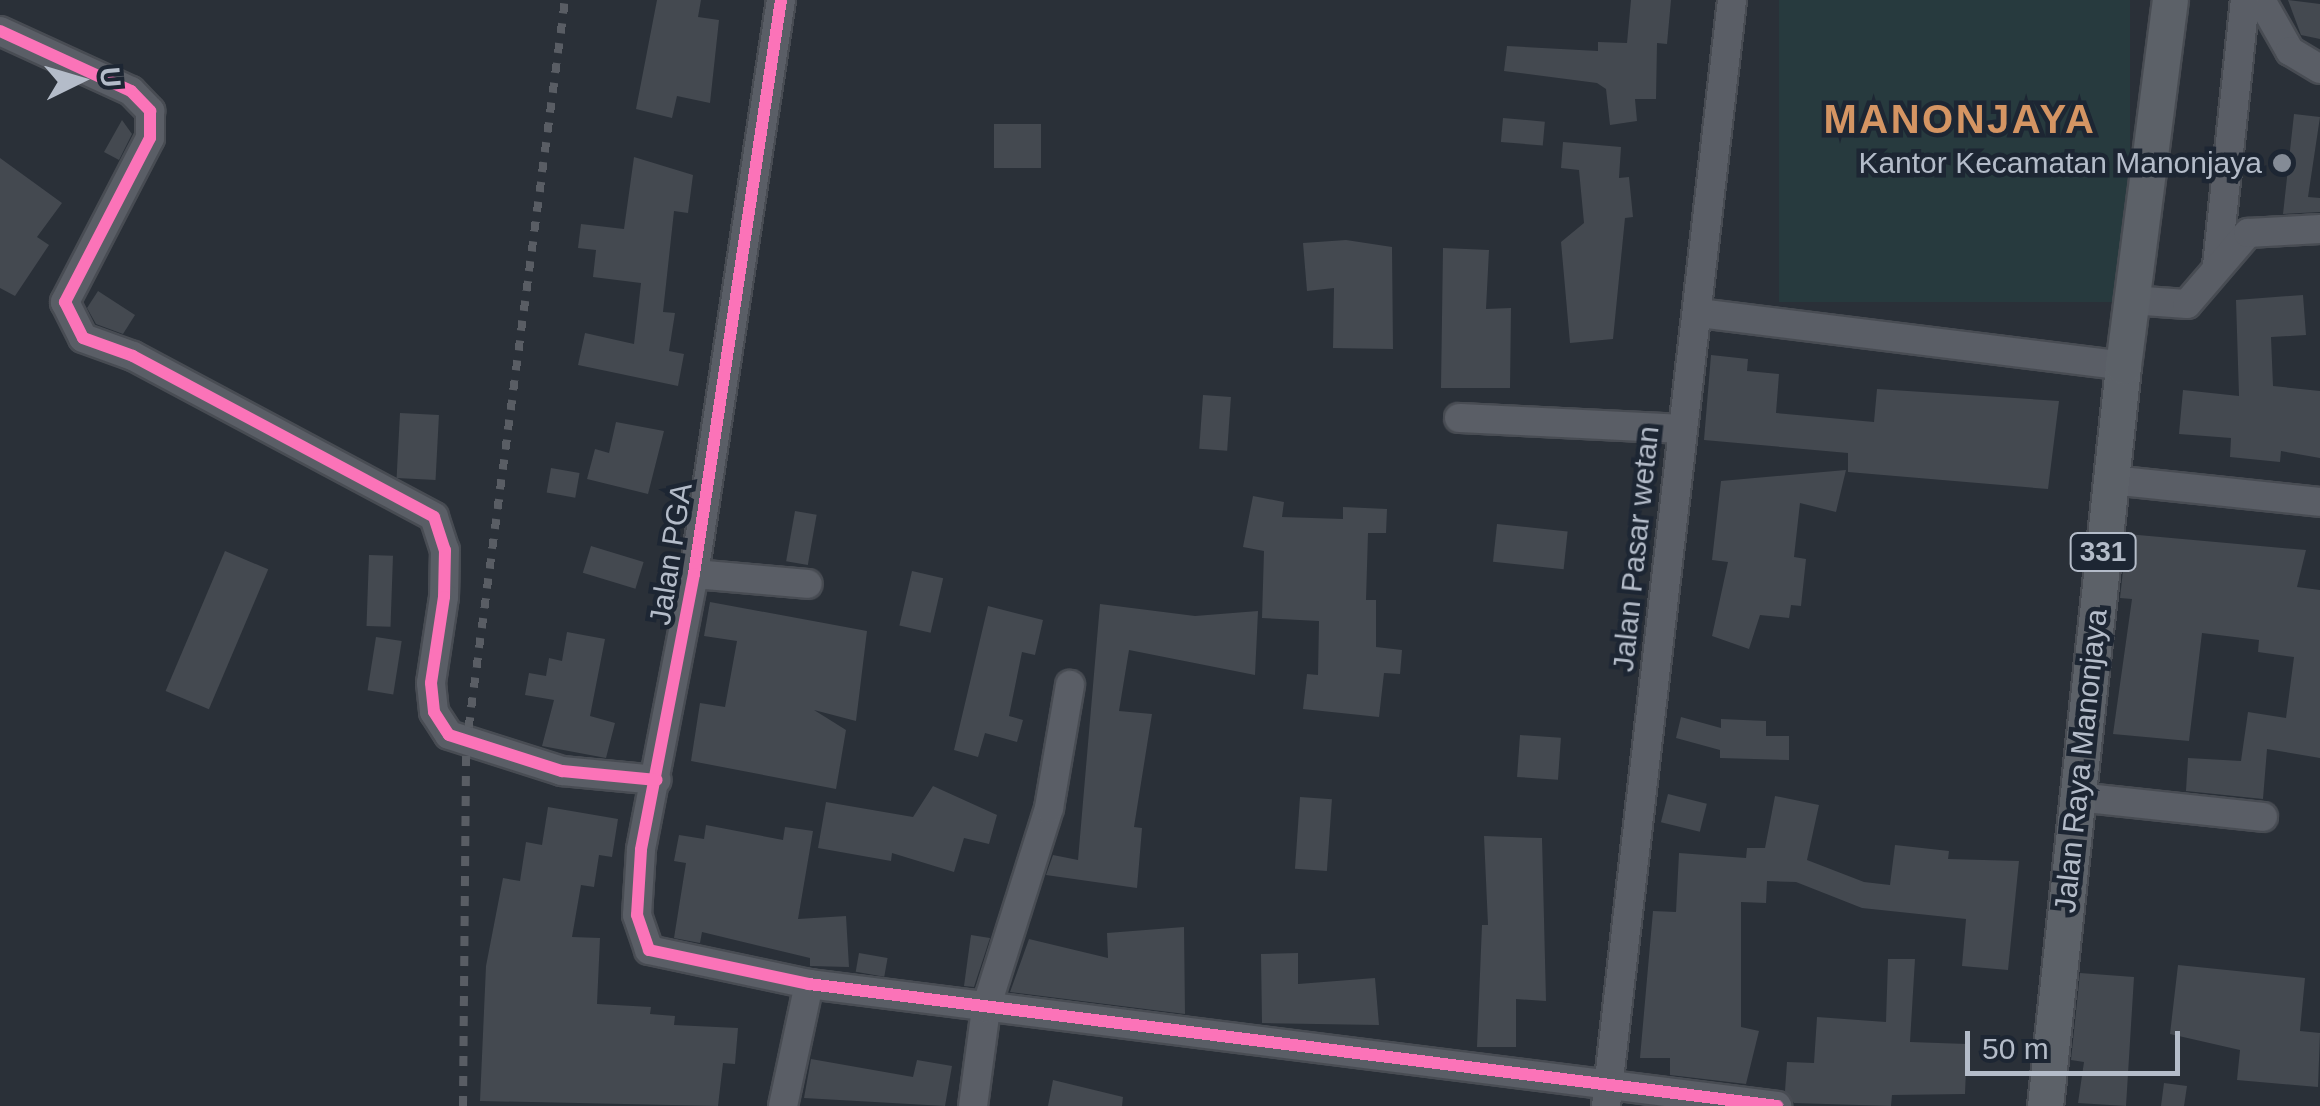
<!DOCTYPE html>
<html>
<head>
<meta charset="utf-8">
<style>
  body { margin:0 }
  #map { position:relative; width:2320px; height:1106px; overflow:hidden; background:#2a3038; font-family:Arial,sans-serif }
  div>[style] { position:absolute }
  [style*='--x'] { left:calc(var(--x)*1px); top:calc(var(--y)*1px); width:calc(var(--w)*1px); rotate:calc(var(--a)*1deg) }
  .green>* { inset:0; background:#273a3e; transform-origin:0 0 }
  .building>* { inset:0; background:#444950; transform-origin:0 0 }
  .roads { filter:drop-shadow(2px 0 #484c53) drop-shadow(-2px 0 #484c53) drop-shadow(0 2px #484c53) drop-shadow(0 -2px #484c53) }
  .minor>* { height:28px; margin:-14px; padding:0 14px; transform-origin:14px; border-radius:14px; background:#5a5e66 }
  .major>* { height:35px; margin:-17.5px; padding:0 17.5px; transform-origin:17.5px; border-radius:17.5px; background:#5c6168 }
  .rail>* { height:8px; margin-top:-4px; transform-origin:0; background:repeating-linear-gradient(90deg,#595d64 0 10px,transparent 0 20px) }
  .cycleway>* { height:12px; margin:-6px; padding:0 6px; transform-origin:6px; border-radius:6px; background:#fb73b8 }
  .dots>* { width:28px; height:28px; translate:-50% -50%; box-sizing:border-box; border:5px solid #1d2633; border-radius:50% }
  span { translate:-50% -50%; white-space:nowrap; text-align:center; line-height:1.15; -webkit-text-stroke:9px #1d2633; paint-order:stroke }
  .shield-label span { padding:2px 8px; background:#1d2633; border:2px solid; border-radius:8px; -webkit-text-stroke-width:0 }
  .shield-label { font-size:28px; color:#b4bcc9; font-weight:700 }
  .poi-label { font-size:30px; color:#b4bcc9 }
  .right { translate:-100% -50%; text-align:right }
  .street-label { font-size:30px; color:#b4bcc9 }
  .district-label { font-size:40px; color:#d59563; font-weight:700; letter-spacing:2.5px }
  .north { position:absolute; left:30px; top:30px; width:100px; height:100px; -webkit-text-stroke:8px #1d2633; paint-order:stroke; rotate:85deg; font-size:28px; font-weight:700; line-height:40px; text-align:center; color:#b4bcc9 }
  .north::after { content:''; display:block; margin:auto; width:35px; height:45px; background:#b4bcc9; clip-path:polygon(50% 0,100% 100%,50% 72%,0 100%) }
  .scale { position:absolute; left:1965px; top:1031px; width:215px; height:45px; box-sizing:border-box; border:5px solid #b4bcc9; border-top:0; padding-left:12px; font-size:30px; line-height:35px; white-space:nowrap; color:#b4bcc9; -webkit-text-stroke:8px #1d2633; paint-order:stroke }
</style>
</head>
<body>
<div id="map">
  <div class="green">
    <i style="left:1779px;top:0;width:351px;height:302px"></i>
  </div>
  <div class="building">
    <i style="clip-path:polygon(657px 0,701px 0,698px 17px,719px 20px,710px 103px,677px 96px,672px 118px,636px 109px)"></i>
    <i style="clip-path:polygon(1631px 0,1671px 0,1667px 44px,1657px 43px,1656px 99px,1635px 99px,1637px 121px,1610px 125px,1606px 89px,1597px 83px,1504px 71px,1507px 46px,1598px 51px,1598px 42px,1627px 43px)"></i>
    <i style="clip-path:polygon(2288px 0,2320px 4px,2320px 39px,2301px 35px)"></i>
    <i style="clip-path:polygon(2294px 114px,2320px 117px,2308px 197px,2320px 198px,2320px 212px,2283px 214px)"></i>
    <i style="left:1503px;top:118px;width:42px;height:24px;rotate:5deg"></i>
    <i style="clip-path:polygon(122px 120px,132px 134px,119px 160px,104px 152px)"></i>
    <i style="left:994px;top:124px;width:47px;height:44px"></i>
    <i style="clip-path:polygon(1563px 142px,1621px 147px,1619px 178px,1629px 177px,1633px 217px,1625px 218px,1613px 339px,1570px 343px,1561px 242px,1584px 223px,1579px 170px,1561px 168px)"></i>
    <i style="clip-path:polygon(634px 157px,693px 175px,688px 213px,674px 211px,663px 312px,675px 313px,669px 351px,684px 354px,678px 386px,578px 365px,585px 333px,634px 344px,641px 283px,593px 277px,596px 250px,578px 248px,581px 224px,624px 229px)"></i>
    <i style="clip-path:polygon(0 158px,62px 203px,37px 237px,49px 245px,15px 296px,0 288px)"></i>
    <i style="clip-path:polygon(1346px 240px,1392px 247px,1393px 349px,1333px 348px,1334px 288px,1307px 291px,1303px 243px)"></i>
    <i style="clip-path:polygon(1443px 248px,1489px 250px,1486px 309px,1511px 308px,1510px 388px,1441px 388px)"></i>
    <i style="clip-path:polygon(98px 291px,135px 315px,123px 334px,96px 324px,87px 308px)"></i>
    <i style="clip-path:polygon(2303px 295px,2306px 335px,2271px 337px,2273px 386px,2320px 391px,2320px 458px,2281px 451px,2280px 462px,2230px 457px,2231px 438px,2179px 434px,2183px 390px,2239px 396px,2236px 300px)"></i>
    <i style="clip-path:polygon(1711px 355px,1748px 359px,1747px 371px,1779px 374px,1776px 413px,1874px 422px,1877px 389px,2059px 401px,2048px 489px,1848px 472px,1848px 453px,1704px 440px)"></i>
    <i style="left:1203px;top:395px;width:28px;height:54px;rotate:4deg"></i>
    <i style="left:400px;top:413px;width:39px;height:65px;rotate:3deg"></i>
    <i style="clip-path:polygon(616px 422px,664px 431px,648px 494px,587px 479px,595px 449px,609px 453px)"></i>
    <i style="left:551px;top:468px;width:29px;height:25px;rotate:10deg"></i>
    <i style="clip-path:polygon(1846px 470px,1836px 512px,1800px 503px,1794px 557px,1806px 559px,1801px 606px,1791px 605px,1789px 618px,1760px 615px,1749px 649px,1712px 636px,1728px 562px,1712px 560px,1721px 481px)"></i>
    <i style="clip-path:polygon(1253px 496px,1284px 502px,1282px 517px,1343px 519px,1343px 507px,1387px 509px,1386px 533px,1368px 533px,1366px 600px,1376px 600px,1376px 647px,1402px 650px,1400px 674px,1384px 673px,1379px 717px,1303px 709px,1307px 674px,1318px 675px,1319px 621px,1262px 618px,1264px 551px,1243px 547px)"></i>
    <i style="left:795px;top:511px;width:22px;height:51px;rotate:10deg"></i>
    <i style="left:1497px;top:524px;width:71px;height:38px;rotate:6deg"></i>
    <i style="clip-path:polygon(2127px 534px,2306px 550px,2297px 587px,2320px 590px,2320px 758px,2267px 749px,2263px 799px,2186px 791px,2188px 758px,2241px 761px,2248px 712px,2286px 718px,2294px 657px,2258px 652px,2259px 640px,2202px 633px,2189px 741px,2113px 734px,2132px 599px,2120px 598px)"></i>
    <i style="left:591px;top:546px;width:55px;height:28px;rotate:17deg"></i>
    <i style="left:225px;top:551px;width:47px;height:152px;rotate:23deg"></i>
    <i style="left:369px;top:555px;width:24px;height:71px;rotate:2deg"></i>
    <i style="left:912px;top:571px;width:32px;height:56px;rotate:13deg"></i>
    <i style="clip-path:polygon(710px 602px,867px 631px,856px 721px,814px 710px,846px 730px,836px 789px,691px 761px,700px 703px,725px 707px,737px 641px,704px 636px)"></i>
    <i style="clip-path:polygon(1100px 604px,1195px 616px,1258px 611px,1255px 675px,1129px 650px,1119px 711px,1152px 714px,1134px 827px,1142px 828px,1137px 888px,1046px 875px,1053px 855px,1078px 860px)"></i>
    <i style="clip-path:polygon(988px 606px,1043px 620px,1035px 655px,1022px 652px,1009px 716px,1023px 720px,1017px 742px,985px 733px,978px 757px,954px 750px)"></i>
    <i style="clip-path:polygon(567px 632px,605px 639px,590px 716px,615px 723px,606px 758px,542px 746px,554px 700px,525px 695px,529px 673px,546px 676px,549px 658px,562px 661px)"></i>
    <i style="left:376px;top:637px;width:26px;height:54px;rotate:9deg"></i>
    <i style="clip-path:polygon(1681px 717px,1721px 728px,1721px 719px,1766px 721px,1766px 736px,1789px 736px,1789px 760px,1720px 758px,1720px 750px,1676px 738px)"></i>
    <i style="left:1520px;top:735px;width:41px;height:42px;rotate:4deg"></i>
    <i style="clip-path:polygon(933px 786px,997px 815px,989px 844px,964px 838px,954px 872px,892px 853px,891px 861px,818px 848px,826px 802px,913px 817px)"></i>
    <i style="left:1668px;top:794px;width:40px;height:29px;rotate:14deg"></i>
    <i style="clip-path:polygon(1775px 796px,1819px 805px,1807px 860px,1864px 882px,1890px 885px,1895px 845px,1949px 851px,1948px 859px,2019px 861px,2008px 970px,1962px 966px,1966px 919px,1862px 908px,1796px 882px,1767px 881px,1766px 903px,1741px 902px,1741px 1027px,1759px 1031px,1746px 1084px,1670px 1075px,1670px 1058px,1640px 1058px,1653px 911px,1676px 912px,1679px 853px,1746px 858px,1747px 848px,1765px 848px)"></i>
    <i style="left:1300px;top:797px;width:32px;height:72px;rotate:4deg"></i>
    <i style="clip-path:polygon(548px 807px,618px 819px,612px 857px,599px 855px,594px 887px,581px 885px,572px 937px,600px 938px,597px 1004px,651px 1007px,650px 1014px,675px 1016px,674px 1025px,738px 1028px,735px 1064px,723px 1063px,718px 1106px,480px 1101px,486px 966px,503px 878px,520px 881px,526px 842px,542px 845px)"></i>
    <i style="clip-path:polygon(706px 825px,783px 840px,785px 827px,813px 831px,798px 919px,846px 916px,849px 967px,810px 966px,810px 958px,702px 932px,700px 943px,674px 938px,686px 863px,674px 861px,679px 835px,704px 839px)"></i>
    <i style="clip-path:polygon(1484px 836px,1542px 838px,1546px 1001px,1516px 999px,1516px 1047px,1477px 1047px,1482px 925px,1488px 925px)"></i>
    <i style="clip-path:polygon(1184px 927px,1185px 1014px,1010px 992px,1029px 939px,1108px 958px,1107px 933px)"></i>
    <i style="clip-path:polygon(971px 935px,990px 938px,974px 987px,964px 986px)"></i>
    <i style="left:859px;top:953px;width:29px;height:19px;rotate:10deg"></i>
    <i style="clip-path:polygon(1298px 953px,1298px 984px,1375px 978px,1379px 1025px,1262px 1023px,1261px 954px)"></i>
    <i style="clip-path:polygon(1888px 959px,1915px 959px,1910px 1042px,1967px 1044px,1965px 1094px,1892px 1095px,1891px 1106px,1794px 1103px,1785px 1091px,1787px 1062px,1814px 1063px,1817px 1017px,1886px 1022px)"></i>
    <i style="clip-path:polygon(2178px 965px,2305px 978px,2300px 1031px,2320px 1033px,2318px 1087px,2237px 1080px,2240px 1050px,2170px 1034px)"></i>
    <i style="clip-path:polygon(2080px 973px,2134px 977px,2126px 1106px,2078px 1103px,2084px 1062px,2071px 1060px)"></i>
    <i style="clip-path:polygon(811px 1059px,913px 1077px,917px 1060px,952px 1066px,945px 1106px,804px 1098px)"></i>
    <i style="clip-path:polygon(1053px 1080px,1123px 1097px,1122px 1106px,1048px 1106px)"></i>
    <i style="clip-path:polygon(2164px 1083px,2187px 1086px,2184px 1106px,2161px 1106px)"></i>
  </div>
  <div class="roads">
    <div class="minor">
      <i style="--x:781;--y:0;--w:581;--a:98.62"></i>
      <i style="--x:694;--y:574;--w:281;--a:100.9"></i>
      <i style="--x:641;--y:850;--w:65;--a:93.5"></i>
      <i style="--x:637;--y:915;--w:37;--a:71"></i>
      <i style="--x:649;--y:950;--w:164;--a:12"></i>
      <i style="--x:809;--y:984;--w:976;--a:7.18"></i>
      <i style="--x:2261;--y:0;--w:59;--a:60.4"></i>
      <i style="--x:2290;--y:51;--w:35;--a:31"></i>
      <i style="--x:0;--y:31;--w:144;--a:24.6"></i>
      <i style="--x:131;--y:91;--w:28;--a:46"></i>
      <i style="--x:150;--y:111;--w:27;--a:90"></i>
      <i style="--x:150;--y:138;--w:185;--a:117.4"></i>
      <i style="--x:65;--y:302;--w:40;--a:63.4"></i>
      <i style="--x:83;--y:338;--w:53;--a:19.8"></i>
      <i style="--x:133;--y:356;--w:341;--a:28.1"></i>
      <i style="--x:434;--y:517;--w:35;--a:72"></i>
      <i style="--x:445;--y:550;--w:47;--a:91.2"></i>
      <i style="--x:444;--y:597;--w:87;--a:98.6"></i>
      <i style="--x:431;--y:683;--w:29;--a:84"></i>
      <i style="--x:434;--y:712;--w:27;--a:57"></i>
      <i style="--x:449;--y:735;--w:119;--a:17.7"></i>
      <i style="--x:562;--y:771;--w:95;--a:5.4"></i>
      <i style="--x:2217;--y:266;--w:267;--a:-84"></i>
      <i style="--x:2130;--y:300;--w:57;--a:4"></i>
      <i style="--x:2187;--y:304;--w:94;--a:-49.3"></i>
      <i style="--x:2248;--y:233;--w:72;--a:-3.2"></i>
      <i style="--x:1700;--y:313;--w:426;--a:7.1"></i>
      <i style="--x:1459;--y:418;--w:221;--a:2.8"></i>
      <i style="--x:2111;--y:480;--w:210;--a:6"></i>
      <i style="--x:694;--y:574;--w:114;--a:5"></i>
      <i style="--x:2077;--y:797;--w:187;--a:6.1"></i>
      <i style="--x:783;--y:1106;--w:125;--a:-78"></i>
      <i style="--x:973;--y:1106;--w:99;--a:-82.4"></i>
      <i style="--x:986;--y:1008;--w:210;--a:-72.5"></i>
      <i style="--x:1049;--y:808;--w:125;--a:-80.3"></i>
      <i style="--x:1606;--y:1106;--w:1113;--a:-83.5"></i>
    </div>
    <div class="major">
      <i style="--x:2045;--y:1106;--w:744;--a:-83.98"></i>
      <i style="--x:2123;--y:366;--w:369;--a:-82.7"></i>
    </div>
  </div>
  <div class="rail">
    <i style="--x:463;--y:1106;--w:359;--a:-89.5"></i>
    <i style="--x:466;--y:747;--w:754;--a:-82.45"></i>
  </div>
  <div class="cycleway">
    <i style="--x:781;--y:0;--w:581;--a:98.62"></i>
    <i style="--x:694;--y:574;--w:281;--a:100.9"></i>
    <i style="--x:641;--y:850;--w:65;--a:93.5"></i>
    <i style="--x:637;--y:915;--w:37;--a:71"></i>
    <i style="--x:649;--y:950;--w:164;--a:12"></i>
    <i style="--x:809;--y:984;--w:976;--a:7.18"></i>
    <i style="--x:0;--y:31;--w:144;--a:24.6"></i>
    <i style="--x:131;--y:91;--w:28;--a:46"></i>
    <i style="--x:150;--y:111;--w:27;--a:90"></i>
    <i style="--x:150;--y:138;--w:185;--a:117.4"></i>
    <i style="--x:65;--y:302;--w:40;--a:63.4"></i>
    <i style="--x:83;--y:338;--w:53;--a:19.8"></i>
    <i style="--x:133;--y:356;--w:341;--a:28.1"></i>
    <i style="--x:434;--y:517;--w:35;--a:72"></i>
    <i style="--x:445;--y:550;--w:47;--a:91.2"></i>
    <i style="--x:444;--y:597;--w:87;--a:98.6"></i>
    <i style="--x:431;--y:683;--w:29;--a:84"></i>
    <i style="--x:434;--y:712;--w:27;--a:57"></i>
    <i style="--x:449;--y:735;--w:119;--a:17.7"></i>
    <i style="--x:562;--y:771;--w:95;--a:5.4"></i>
  </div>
  <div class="dots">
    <i style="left:2282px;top:163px;background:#848b96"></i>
  </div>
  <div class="shield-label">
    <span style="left:2103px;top:552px">331</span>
  </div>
  <div class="poi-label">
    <span class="right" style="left:2262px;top:163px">Kantor Kecamatan Manonjaya</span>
  </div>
  <div class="street-label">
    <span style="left:1636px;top:549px;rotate:-84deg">Jalan Pasar wetan</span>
    <span style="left:671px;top:554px;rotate:-81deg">Jalan PGA</span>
    <span style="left:2081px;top:761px;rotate:-84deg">Jalan Raya Manonjaya</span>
  </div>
  <div class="district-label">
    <span style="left:1960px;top:119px">MANONJAYA</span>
  </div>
  <div class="north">U</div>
  <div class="scale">50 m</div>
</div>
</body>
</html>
